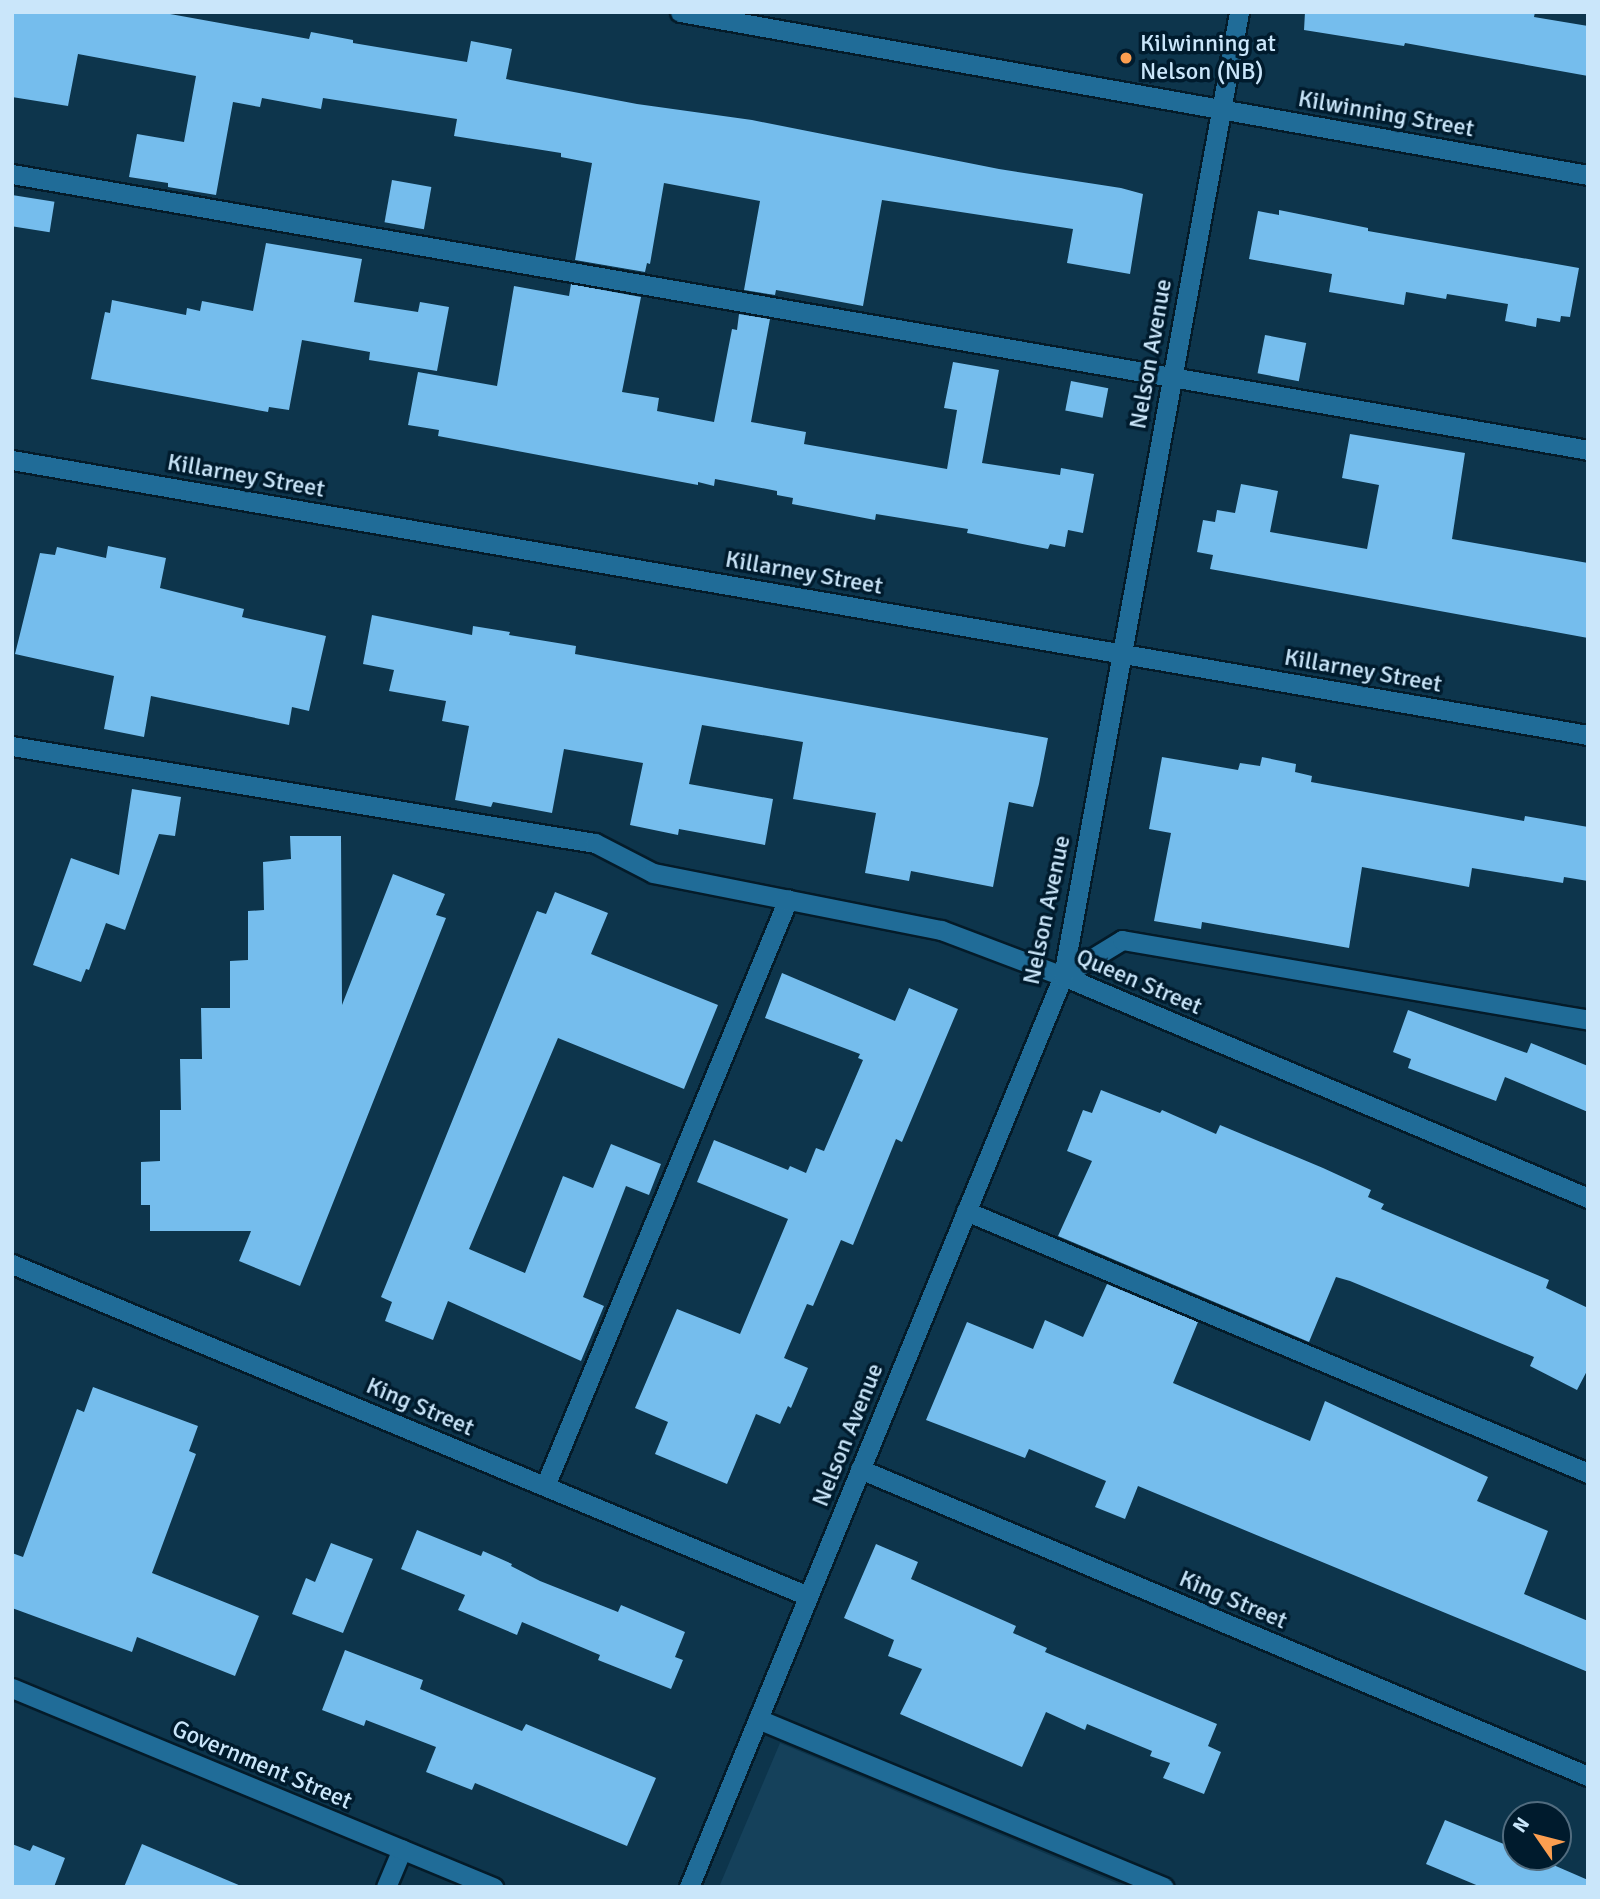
<!DOCTYPE html>
<html>
<head>
<meta charset="utf-8">
<style>
  body { margin:0 }
  #map { position:relative; width:1600px; height:1899px; overflow:hidden; background:#0d354c; font-family:Signika,sans-serif }
  div>[style] { position:absolute }
  [style*='--x'] { left:calc(var(--x)*1px); top:calc(var(--y)*1px); width:calc(var(--w)*1px); rotate:calc(var(--a)*1deg) }
  .built>* { inset:0; background:#15415b }
  .building>* { inset:0; background:#75bded; transform-origin:0 0 }
  .roads { filter:drop-shadow(2px 0 #041b29) drop-shadow(-2px 0 #041b29) drop-shadow(0 2px #041b29) drop-shadow(0 -2px #041b29) }
  .service>* { height:19px; margin:-9.5px; padding:0 9.5px; transform-origin:9.5px; border-radius:9.5px; background:#206c98 }
  .minor>* { height:19px; margin:-9.5px; padding:0 9.5px; transform-origin:9.5px; border-radius:9.5px; background:#206c98 }
  .tertiary>* { height:19px; margin:-9.5px; padding:0 9.5px; transform-origin:9.5px; border-radius:9.5px; background:#206c98 }
  .dots>* { width:19px; height:19px; translate:-50% -50%; box-sizing:border-box; border:4px solid #001b2d; border-radius:50% }
  span { translate:-50% -50%; white-space:nowrap; text-align:center; line-height:1.15; -webkit-text-stroke:7px #001b2d; paint-order:stroke }
  .poi-label { font-size:24px; color:#cae6fa }
  .left { translate:0 -50%; text-align:left }
  .street-label { font-size:24px; color:#cae6fa }
  .frame { position:absolute; inset:0; border:14px solid #cae6fa; pointer-events:none }
  .north { position:absolute; left:1502px; top:1801px; width:70px; height:70px; box-sizing:border-box; background:#001b2d; border:2px solid #516c7f; border-radius:50%; rotate:305deg; font-size:19px; font-weight:700; line-height:28px; text-align:center; color:#cae6fa }
  .north::after { content:''; display:block; margin:auto; width:24px; height:32px; background:#fb9e50; clip-path:polygon(50% 0,100% 100%,50% 72%,0 100%) }
</style>
</head>
<body>
<div id="map">
  <div class="built">
    <i style="clip-path:polygon(780px 1743px,1126px 1887px,719px 1887px)"></i>
  </div>
  <div class="building">
    <i style="clip-path:polygon(12px 12px,159px 12px,309px 39px,311px 32px,353px 40px,353px 43px,467px 62px,471px 41px,512px 49px,506px 79px,637px 104px,752px 120px,999px 169px,1121px 188px,1143px 194px,1130px 274px,1067px 263px,1073px 229px,882px 200px,863px 306px,776px 290px,775px 295px,744px 290px,760px 201px,664px 183px,650px 264px,647px 263px,645px 272px,575px 260px,592px 163px,561px 157px,561px 153px,454px 136px,457px 119px,323px 98px,321px 109px,262px 98px,260px 107px,233px 102px,216px 195px,168px 187px,168px 183px,129px 177px,137px 134px,184px 142px,196px 76px,78px 54px,68px 106px,12px 97px)"></i>
    <i style="clip-path:polygon(1305px 12px,1535px 12px,1534px 17px,1588px 26px,1588px 76px,1405px 43px,1404px 46px,1304px 30px)"></i>
    <i style="left:392px;top:180px;width:40px;height:43px;rotate:10deg"></i>
    <i style="left:12px;top:195px;width:43px;height:31px;rotate:9deg"></i>
    <i style="clip-path:polygon(1279px 210px,1368px 228px,1368px 231px,1579px 268px,1570px 317px,1561px 316px,1560px 322px,1537px 318px,1536px 327px,1505px 321px,1508px 304px,1447px 294px,1446px 299px,1406px 292px,1404px 305px,1329px 292px,1332px 274px,1249px 259px,1258px 211px,1279px 215px)"></i>
    <i style="clip-path:polygon(266px 243px,362px 259px,354px 302px,418px 312px,420px 302px,449px 307px,437px 371px,369px 360px,370px 352px,302px 340px,289px 410px,269px 407px,268px 412px,91px 379px,105px 312px,110px 313px,112px 300px,186px 315px,187px 308px,200px 311px,202px 301px,253px 311px)"></i>
    <i style="clip-path:polygon(571px 284px,641px 297px,622px 392px,659px 398px,657px 411px,714px 422px,732px 329px,737px 330px,739px 314px,770px 319px,751px 422px,806px 432px,804px 444px,947px 469px,957px 410px,944px 408px,953px 362px,999px 370px,982px 463px,1060px 475px,1061px 468px,1094px 474px,1083px 533px,1068px 530px,1065px 547px,1050px 544px,1048px 549px,967px 533px,968px 529px,876px 514px,875px 520px,792px 504px,793px 498px,777px 495px,777px 491px,715px 479px,714px 486px,698px 482px,698px 485px,438px 436px,439px 430px,408px 425px,418px 372px,497px 386px,514px 286px,569px 296px)"></i>
    <i style="left:1265px;top:335px;width:42px;height:39px;rotate:11deg"></i>
    <i style="left:1071px;top:381px;width:38px;height:30px;rotate:11deg"></i>
    <i style="clip-path:polygon(1350px 434px,1465px 453px,1452px 539px,1588px 563px,1588px 638px,1210px 569px,1213px 555px,1197px 552px,1203px 520px,1215px 522px,1217px 510px,1235px 513px,1241px 484px,1278px 491px,1270px 532px,1367px 549px,1379px 485px,1342px 478px)"></i>
    <i style="clip-path:polygon(108px 546px,166px 558px,160px 588px,244px 609px,242px 617px,326px 636px,309px 711px,292px 707px,289px 725px,151px 696px,144px 737px,104px 729px,114px 676px,15px 654px,40px 553px,55px 555px,57px 547px,106px 558px)"></i>
    <i style="clip-path:polygon(372px 615px,472px 635px,473px 626px,510px 632px,509px 635px,576px 646px,575px 654px,1048px 738px,1039px 784px,1033px 807px,1009px 802px,993px 887px,911px 871px,909px 881px,865px 873px,876px 813px,793px 799px,803px 742px,702px 725px,689px 784px,773px 799px,765px 845px,679px 829px,678px 835px,630px 825px,643px 763px,564px 749px,552px 813px,493px 802px,491px 807px,455px 800px,469px 726px,442px 721px,446px 701px,389px 691px,394px 670px,363px 664px)"></i>
    <i style="clip-path:polygon(1162px 757px,1238px 770px,1240px 763px,1260px 766px,1262px 757px,1296px 764px,1295px 772px,1312px 776px,1311px 782px,1524px 821px,1525px 816px,1588px 827px,1588px 881px,1564px 877px,1563px 883px,1472px 868px,1469px 887px,1362px 867px,1349px 948px,1202px 922px,1201px 929px,1154px 921px,1171px 833px,1149px 829px)"></i>
    <i style="clip-path:polygon(132px 789px,181px 797px,175px 836px,159px 834px,125px 930px,106px 923px,89px 970px,86px 969px,81px 982px,33px 965px,71px 858px,119px 875px)"></i>
    <i style="clip-path:polygon(290px 836px,341px 836px,342px 1005px,393px 874px,445px 894px,436px 915px,446px 918px,300px 1286px,239px 1261px,251px 1231px,150px 1231px,150px 1205px,141px 1205px,141px 1162px,160px 1161px,160px 1110px,181px 1110px,180px 1059px,202px 1059px,201px 1008px,230px 1008px,230px 961px,248px 960px,248px 911px,264px 910px,263px 862px,291px 859px)"></i>
    <i style="clip-path:polygon(555px 892px,608px 913px,591px 954px,718px 1005px,684px 1089px,558px 1038px,469px 1249px,525px 1273px,563px 1176px,593px 1188px,611px 1144px,661px 1164px,649px 1195px,626px 1186px,583px 1297px,604px 1306px,581px 1361px,448px 1301px,433px 1340px,385px 1321px,392px 1302px,381px 1297px,537px 911px,546px 914px)"></i>
    <i style="clip-path:polygon(782px 973px,895px 1021px,909px 988px,958px 1009px,902px 1142px,896px 1139px,853px 1245px,841px 1240px,813px 1306px,807px 1304px,784px 1358px,808px 1368px,791px 1408px,788px 1406px,780px 1424px,756px 1414px,727px 1484px,655px 1454px,668px 1422px,635px 1408px,677px 1309px,740px 1334px,788px 1219px,697px 1182px,714px 1140px,788px 1170px,790px 1166px,806px 1173px,816px 1148px,824px 1151px,863px 1060px,858px 1058px,860px 1054px,765px 1018px)"></i>
    <i style="clip-path:polygon(1408px 1010px,1527px 1053px,1531px 1043px,1588px 1066px,1588px 1112px,1505px 1077px,1496px 1101px,1408px 1068px,1411px 1059px,1393px 1052px)"></i>
    <i style="clip-path:polygon(1101px 1090px,1160px 1113px,1162px 1110px,1216px 1134px,1220px 1125px,1323px 1168px,1371px 1190px,1368px 1197px,1384px 1204px,1381px 1209px,1549px 1280px,1546px 1288px,1588px 1308px,1588px 1369px,1577px 1390px,1530px 1366px,1534px 1357px,1350px 1281px,1336px 1277px,1309px 1342px,1058px 1236px,1092px 1161px,1067px 1151px,1083px 1110px,1092px 1113px)"></i>
    <i style="clip-path:polygon(1107px 1284px,1198px 1322px,1173px 1383px,1310px 1441px,1325px 1401px,1488px 1477px,1477px 1501px,1548px 1531px,1524px 1594px,1588px 1621px,1588px 1672px,1138px 1486px,1125px 1519px,1095px 1507px,1106px 1481px,1029px 1449px,1025px 1458px,926px 1420px,967px 1322px,1033px 1349px,1045px 1320px,1083px 1337px)"></i>
    <i style="clip-path:polygon(93px 1387px,198px 1426px,189px 1451px,196px 1454px,152px 1573px,259px 1616px,235px 1676px,137px 1637px,132px 1652px,12px 1608px,12px 1553px,23px 1557px,77px 1409px,84px 1412px)"></i>
    <i style="clip-path:polygon(417px 1530px,481px 1556px,483px 1551px,512px 1564px,511px 1566px,540px 1581px,618px 1612px,621px 1605px,685px 1632px,675px 1657px,683px 1660px,671px 1689px,598px 1660px,600px 1655px,522px 1622px,517px 1635px,458px 1610px,465px 1595px,401px 1569px)"></i>
    <i style="clip-path:polygon(331px 1543px,373px 1559px,343px 1633px,292px 1614px,306px 1578px,315px 1582px)"></i>
    <i style="clip-path:polygon(876px 1544px,918px 1562px,911px 1579px,1016px 1626px,1013px 1633px,1047px 1648px,1045px 1652px,1217px 1724px,1208px 1746px,1221px 1752px,1204px 1794px,1163px 1778px,1170px 1763px,1150px 1756px,1152px 1751px,1087px 1724px,1085px 1730px,1046px 1712px,1022px 1767px,900px 1714px,922px 1669px,888px 1656px,894px 1640px,844px 1618px)"></i>
    <i style="clip-path:polygon(345px 1650px,423px 1680px,420px 1689px,522px 1731px,526px 1724px,656px 1778px,627px 1846px,475px 1783px,472px 1790px,426px 1772px,436px 1747px,366px 1720px,364px 1726px,322px 1710px)"></i>
    <i style="clip-path:polygon(1445px 1820px,1516px 1849px,1516px 1857px,1535px 1857px,1588px 1880px,1588px 1887px,1481px 1887px,1426px 1864px)"></i>
    <i style="clip-path:polygon(12px 1844px,30px 1851px,33px 1845px,65px 1858px,54px 1887px,12px 1887px)"></i>
    <i style="clip-path:polygon(142px 1844px,241px 1886px,241px 1887px,124px 1887px)"></i>
  </div>
  <div class="roads">
    <div class="service">
      <i style="--x:12;--y:174;--w:1600;--a:9.93"></i>
      <i style="--x:12;--y:746;--w:591;--a:9.45"></i>
      <i style="--x:595;--y:843;--w:65;--a:27.3"></i>
      <i style="--x:1063;--y:976;--w:69;--a:-31.4"></i>
      <i style="--x:1122;--y:940;--w:473;--a:9.7"></i>
      <i style="--x:966;--y:1211;--w:675;--a:22.84"></i>
      <i style="--x:545;--y:1486;--w:635;--a:-67.51"></i>
      <i style="--x:758;--y:1719;--w:439;--a:22.5"></i>
      <i style="--x:386;--y:1887;--w:41;--a:-67.2"></i>
    </div>
    <div class="minor">
      <i style="--x:680;--y:12;--w:923;--a:10.18"></i>
      <i style="--x:12;--y:460;--w:1600;--a:9.9"></i>
      <i style="--x:653;--y:873;--w:294;--a:11.2"></i>
      <i style="--x:941;--y:930;--w:130;--a:20.7"></i>
      <i style="--x:1063;--y:976;--w:570;--a:22.92"></i>
      <i style="--x:12;--y:1264;--w:862;--a:22.64"></i>
      <i style="--x:860;--y:1469;--w:790;--a:22.87"></i>
      <i style="--x:689;--y:1887;--w:985;--a:-67.68"></i>
      <i style="--x:1063;--y:976;--w:980;--a:-79.65"></i>
    </div>
    <div class="tertiary">
      <i style="--x:12;--y:1688;--w:521;--a:22.48"></i>
    </div>
  </div>
  <div class="dots">
    <i style="left:1126px;top:58px;background:#fb9e50"></i>
  </div>
  <div class="poi-label">
    <span class="left" style="left:1140px;top:58px">Kilwinning at<br>Nelson (NB)</span>
  </div>
  <div class="street-label">
    <span style="left:1386px;top:114px;rotate:10deg">Kilwinning Street</span>
    <span style="left:1151px;top:354px;rotate:-80deg">Nelson Avenue</span>
    <span style="left:246px;top:476px;rotate:10deg">Killarney Street</span>
    <span style="left:804px;top:573px;rotate:10deg">Killarney Street</span>
    <span style="left:1363px;top:671px;rotate:10deg">Killarney Street</span>
    <span style="left:1047px;top:910px;rotate:-78deg">Nelson Avenue</span>
    <span style="left:1139px;top:982px;rotate:23deg">Queen Street</span>
    <span style="left:420px;top:1407px;rotate:23deg">King Street</span>
    <span style="left:848px;top:1435px;rotate:-68deg">Nelson Avenue</span>
    <span style="left:1233px;top:1600px;rotate:23deg">King Street</span>
    <span style="left:262px;top:1765px;rotate:23deg">Government Street</span>
  </div>
  <div class="frame"></div>
  <div class="north">N</div>
</div>
</body>
</html>
